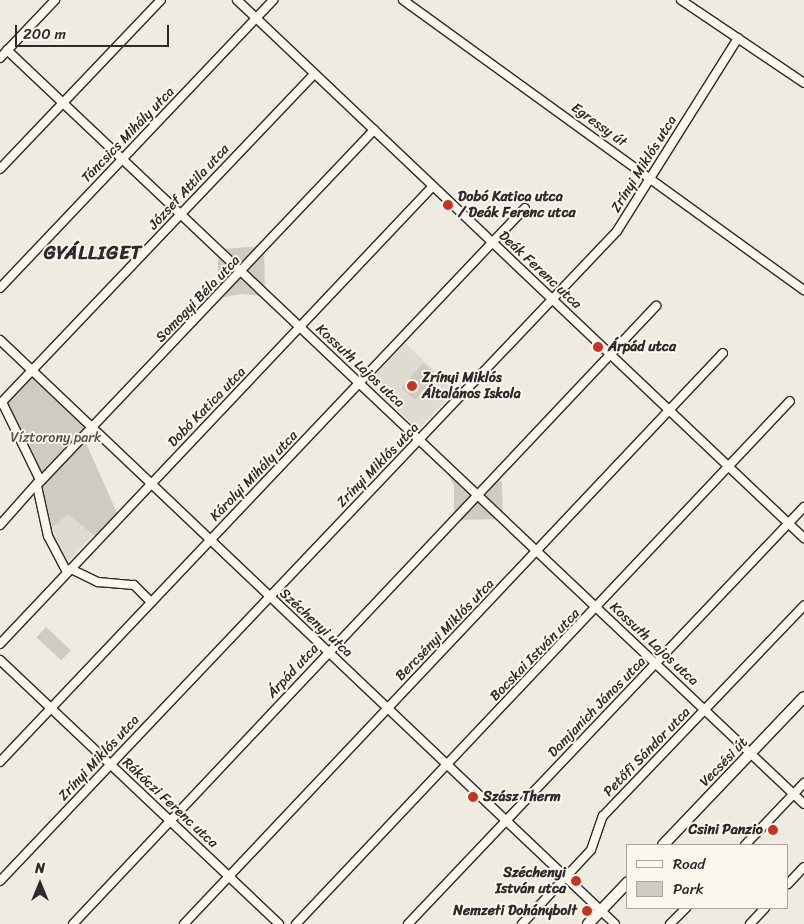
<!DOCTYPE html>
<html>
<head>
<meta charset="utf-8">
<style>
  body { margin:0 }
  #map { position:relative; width:804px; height:924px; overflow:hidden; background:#eeebe0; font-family:Sriracha,sans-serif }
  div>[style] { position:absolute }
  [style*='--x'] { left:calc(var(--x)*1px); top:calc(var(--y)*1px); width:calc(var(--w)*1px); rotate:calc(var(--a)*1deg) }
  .built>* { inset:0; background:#dedbd1; transform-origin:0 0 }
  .green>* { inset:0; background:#cecbc2; transform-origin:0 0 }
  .roads { filter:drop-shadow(1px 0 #2b2b2b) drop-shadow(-1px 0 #2b2b2b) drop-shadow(0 1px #2b2b2b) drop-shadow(0 -1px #2b2b2b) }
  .minor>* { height:8px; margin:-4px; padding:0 4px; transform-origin:4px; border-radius:4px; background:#fbf7ec }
  .major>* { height:10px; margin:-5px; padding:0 5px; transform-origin:5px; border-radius:5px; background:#fbf7ec }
  .dots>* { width:14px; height:14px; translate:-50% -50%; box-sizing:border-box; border:2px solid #fbf7ec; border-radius:50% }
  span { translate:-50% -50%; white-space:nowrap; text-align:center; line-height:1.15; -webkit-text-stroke:4px #fbf7ec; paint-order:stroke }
  .street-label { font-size:14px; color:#2b2b2b }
  .poi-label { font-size:14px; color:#2b2b2b; font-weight:700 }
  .left { translate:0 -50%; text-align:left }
  .right { translate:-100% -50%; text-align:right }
  .park-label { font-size:14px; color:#545351 }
  .district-label { font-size:19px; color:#2b2b2b; font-weight:700; letter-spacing:1px }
  .legend { position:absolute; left:626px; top:844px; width:162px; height:65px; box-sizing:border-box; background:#fbf7ec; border:1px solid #a8a59f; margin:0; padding:6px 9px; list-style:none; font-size:15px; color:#2b2b2b }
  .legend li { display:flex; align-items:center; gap:10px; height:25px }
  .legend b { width:25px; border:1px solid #a8a59f }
  .north { position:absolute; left:15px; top:859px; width:50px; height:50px; -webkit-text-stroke:4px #fbf7ec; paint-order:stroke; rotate:0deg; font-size:14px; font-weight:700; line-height:20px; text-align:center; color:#2b2b2b }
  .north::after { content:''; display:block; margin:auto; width:18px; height:22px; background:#2b2b2b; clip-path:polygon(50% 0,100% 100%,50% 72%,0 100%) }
  .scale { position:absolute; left:15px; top:25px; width:154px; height:22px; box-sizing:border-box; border:2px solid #2b2b2b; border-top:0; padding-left:6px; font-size:15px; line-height:18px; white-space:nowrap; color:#2b2b2b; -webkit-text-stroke:4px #fbf7ec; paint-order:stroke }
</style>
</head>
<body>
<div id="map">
  <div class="built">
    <i style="left:405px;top:343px;width:69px;height:54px;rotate:43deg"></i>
    <i style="clip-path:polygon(68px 514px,93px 535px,67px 563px,51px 529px)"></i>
  </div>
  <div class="green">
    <i style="clip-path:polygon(262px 246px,244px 265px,239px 265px,222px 249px)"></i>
    <i style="clip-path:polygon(264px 251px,265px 290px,246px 269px)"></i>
    <i style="clip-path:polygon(218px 253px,235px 273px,218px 292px)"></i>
    <i style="clip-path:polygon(240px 276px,243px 276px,264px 296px,241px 294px,220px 298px)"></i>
    <i style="left:423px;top:363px;width:18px;height:33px;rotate:41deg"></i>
    <i style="clip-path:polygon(31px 373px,93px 433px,85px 441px,118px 515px,97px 538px,68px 514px,51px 529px,41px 486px,44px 482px,4px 403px)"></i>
    <i style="clip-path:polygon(451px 474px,472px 493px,454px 518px,454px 486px,449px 476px)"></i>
    <i style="clip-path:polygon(497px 479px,502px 482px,503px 515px,484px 497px)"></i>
    <i style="clip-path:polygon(476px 500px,479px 500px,500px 519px,458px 520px)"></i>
    <i style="left:46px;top:627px;width:34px;height:14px;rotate:43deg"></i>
  </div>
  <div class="roads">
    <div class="minor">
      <i style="--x:237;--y:0;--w:782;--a:43.5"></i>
      <i style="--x:403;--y:0;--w:495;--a:35.9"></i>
      <i style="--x:681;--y:0;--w:148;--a:34"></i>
      <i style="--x:7;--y:50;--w:1097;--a:43.41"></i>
      <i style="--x:0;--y:58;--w:80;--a:-46.5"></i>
      <i style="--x:0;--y:169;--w:233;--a:-46.4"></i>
      <i style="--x:0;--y:288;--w:397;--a:-46.5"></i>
      <i style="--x:0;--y:340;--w:848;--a:43.52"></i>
      <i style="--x:0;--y:404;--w:456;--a:-46.4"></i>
      <i style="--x:39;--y:483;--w:487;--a:-46.5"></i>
      <i style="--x:37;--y:486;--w:51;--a:77.6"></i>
      <i style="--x:48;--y:536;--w:41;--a:62.2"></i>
      <i style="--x:0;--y:525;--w:60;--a:-48.4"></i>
      <i style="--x:40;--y:480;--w:87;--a:-116"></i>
      <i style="--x:71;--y:569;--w:30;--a:26"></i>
      <i style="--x:98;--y:582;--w:36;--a:5"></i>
      <i style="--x:134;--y:585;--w:24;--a:45"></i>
      <i style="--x:0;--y:644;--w:630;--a:-46.61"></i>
      <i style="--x:0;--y:660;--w:384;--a:43.4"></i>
      <i style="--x:0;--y:762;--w:763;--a:-46.54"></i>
      <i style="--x:745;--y:845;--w:86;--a:-46.4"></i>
      <i style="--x:0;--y:881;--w:896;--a:-46.49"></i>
      <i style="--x:617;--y:231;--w:228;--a:-57.9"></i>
      <i style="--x:788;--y:884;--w:23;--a:-47"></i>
      <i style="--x:73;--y:924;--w:850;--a:-46.67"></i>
      <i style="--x:184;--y:924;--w:785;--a:-46.65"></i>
      <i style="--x:296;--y:924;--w:719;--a:-46.63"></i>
      <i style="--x:408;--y:924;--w:575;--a:-46.48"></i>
      <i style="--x:522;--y:924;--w:101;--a:-47"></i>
      <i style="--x:591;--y:850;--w:36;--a:-71"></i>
      <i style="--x:603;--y:816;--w:291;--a:-46.3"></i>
      <i style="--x:670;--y:924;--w:23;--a:-45"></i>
      <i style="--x:750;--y:924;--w:22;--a:-47"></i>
    </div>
    <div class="major">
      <i style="--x:663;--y:845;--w:204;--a:-46.4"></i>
      <i style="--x:588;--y:924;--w:58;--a:-46.4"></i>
    </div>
  </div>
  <div class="dots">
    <i style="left:448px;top:205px;background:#c8321e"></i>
    <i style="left:598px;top:347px;background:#c8321e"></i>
    <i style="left:412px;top:386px;background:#c8321e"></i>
    <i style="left:473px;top:797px;background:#c8321e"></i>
    <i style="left:773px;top:830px;background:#c8321e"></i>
    <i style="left:576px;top:881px;background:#c8321e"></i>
    <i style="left:587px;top:911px;background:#c8321e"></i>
  </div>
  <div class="street-label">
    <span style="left:599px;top:125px;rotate:36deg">Egressy út</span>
    <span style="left:128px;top:135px;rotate:-46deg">Táncsics Mihály utca</span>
    <span style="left:644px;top:164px;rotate:-58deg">Zrínyi Miklós utca</span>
    <span style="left:189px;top:187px;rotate:-47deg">József Attila utca</span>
    <span style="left:540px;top:270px;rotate:43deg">Deák Ferenc utca</span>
    <span style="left:198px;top:299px;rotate:-46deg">Somogyi Béla utca</span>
    <span style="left:360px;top:366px;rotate:43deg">Kossuth Lajos utca</span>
    <span style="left:207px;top:407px;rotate:-46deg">Dobó Katica utca</span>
    <span style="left:378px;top:465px;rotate:-46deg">Zrínyi Miklós utca</span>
    <span style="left:254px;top:476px;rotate:-46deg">Károlyi Mihály utca</span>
    <span style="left:316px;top:623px;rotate:43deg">Széchenyi utca</span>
    <span style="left:445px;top:630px;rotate:-46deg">Bercsényi Miklós utca</span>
    <span style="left:654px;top:644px;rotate:43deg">Kossuth Lajos utca</span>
    <span style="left:535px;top:655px;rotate:-46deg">Bocskai István utca</span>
    <span style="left:293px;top:671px;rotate:-47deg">Árpád utca</span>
    <span style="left:597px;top:707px;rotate:-46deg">Damjanich János utca</span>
    <span style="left:647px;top:752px;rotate:-46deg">Petőfi Sándor utca</span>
    <span style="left:99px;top:758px;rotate:-47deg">Zrínyi Miklós utca</span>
    <span style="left:724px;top:762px;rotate:-46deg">Vecsési út</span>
    <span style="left:170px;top:803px;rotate:43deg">Rákóczi Ferenc utca</span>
  </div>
  <div class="poi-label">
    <span class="left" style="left:458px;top:205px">Dobó Katica utca<br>/ Deák Ferenc utca</span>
    <span class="left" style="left:608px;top:347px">Árpád utca</span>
    <span class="left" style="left:422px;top:386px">Zrínyi Miklós<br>Általános Iskola</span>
    <span class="left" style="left:483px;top:797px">Szász Therm</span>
    <span class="right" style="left:763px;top:830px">Csini Panzio</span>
    <span class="right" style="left:566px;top:881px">Széchenyi<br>István utca</span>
    <span class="right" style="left:577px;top:911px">Nemzeti Dohánybolt</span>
  </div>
  <div class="park-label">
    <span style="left:56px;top:438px">Víztorony park</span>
  </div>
  <div class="district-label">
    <span style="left:93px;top:253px">GYÁLLIGET</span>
  </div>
  <ul class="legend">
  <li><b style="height:6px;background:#fbf7ec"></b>Road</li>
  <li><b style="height:14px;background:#cecbc2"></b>Park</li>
  </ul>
  <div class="north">N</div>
  <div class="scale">200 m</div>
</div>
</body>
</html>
